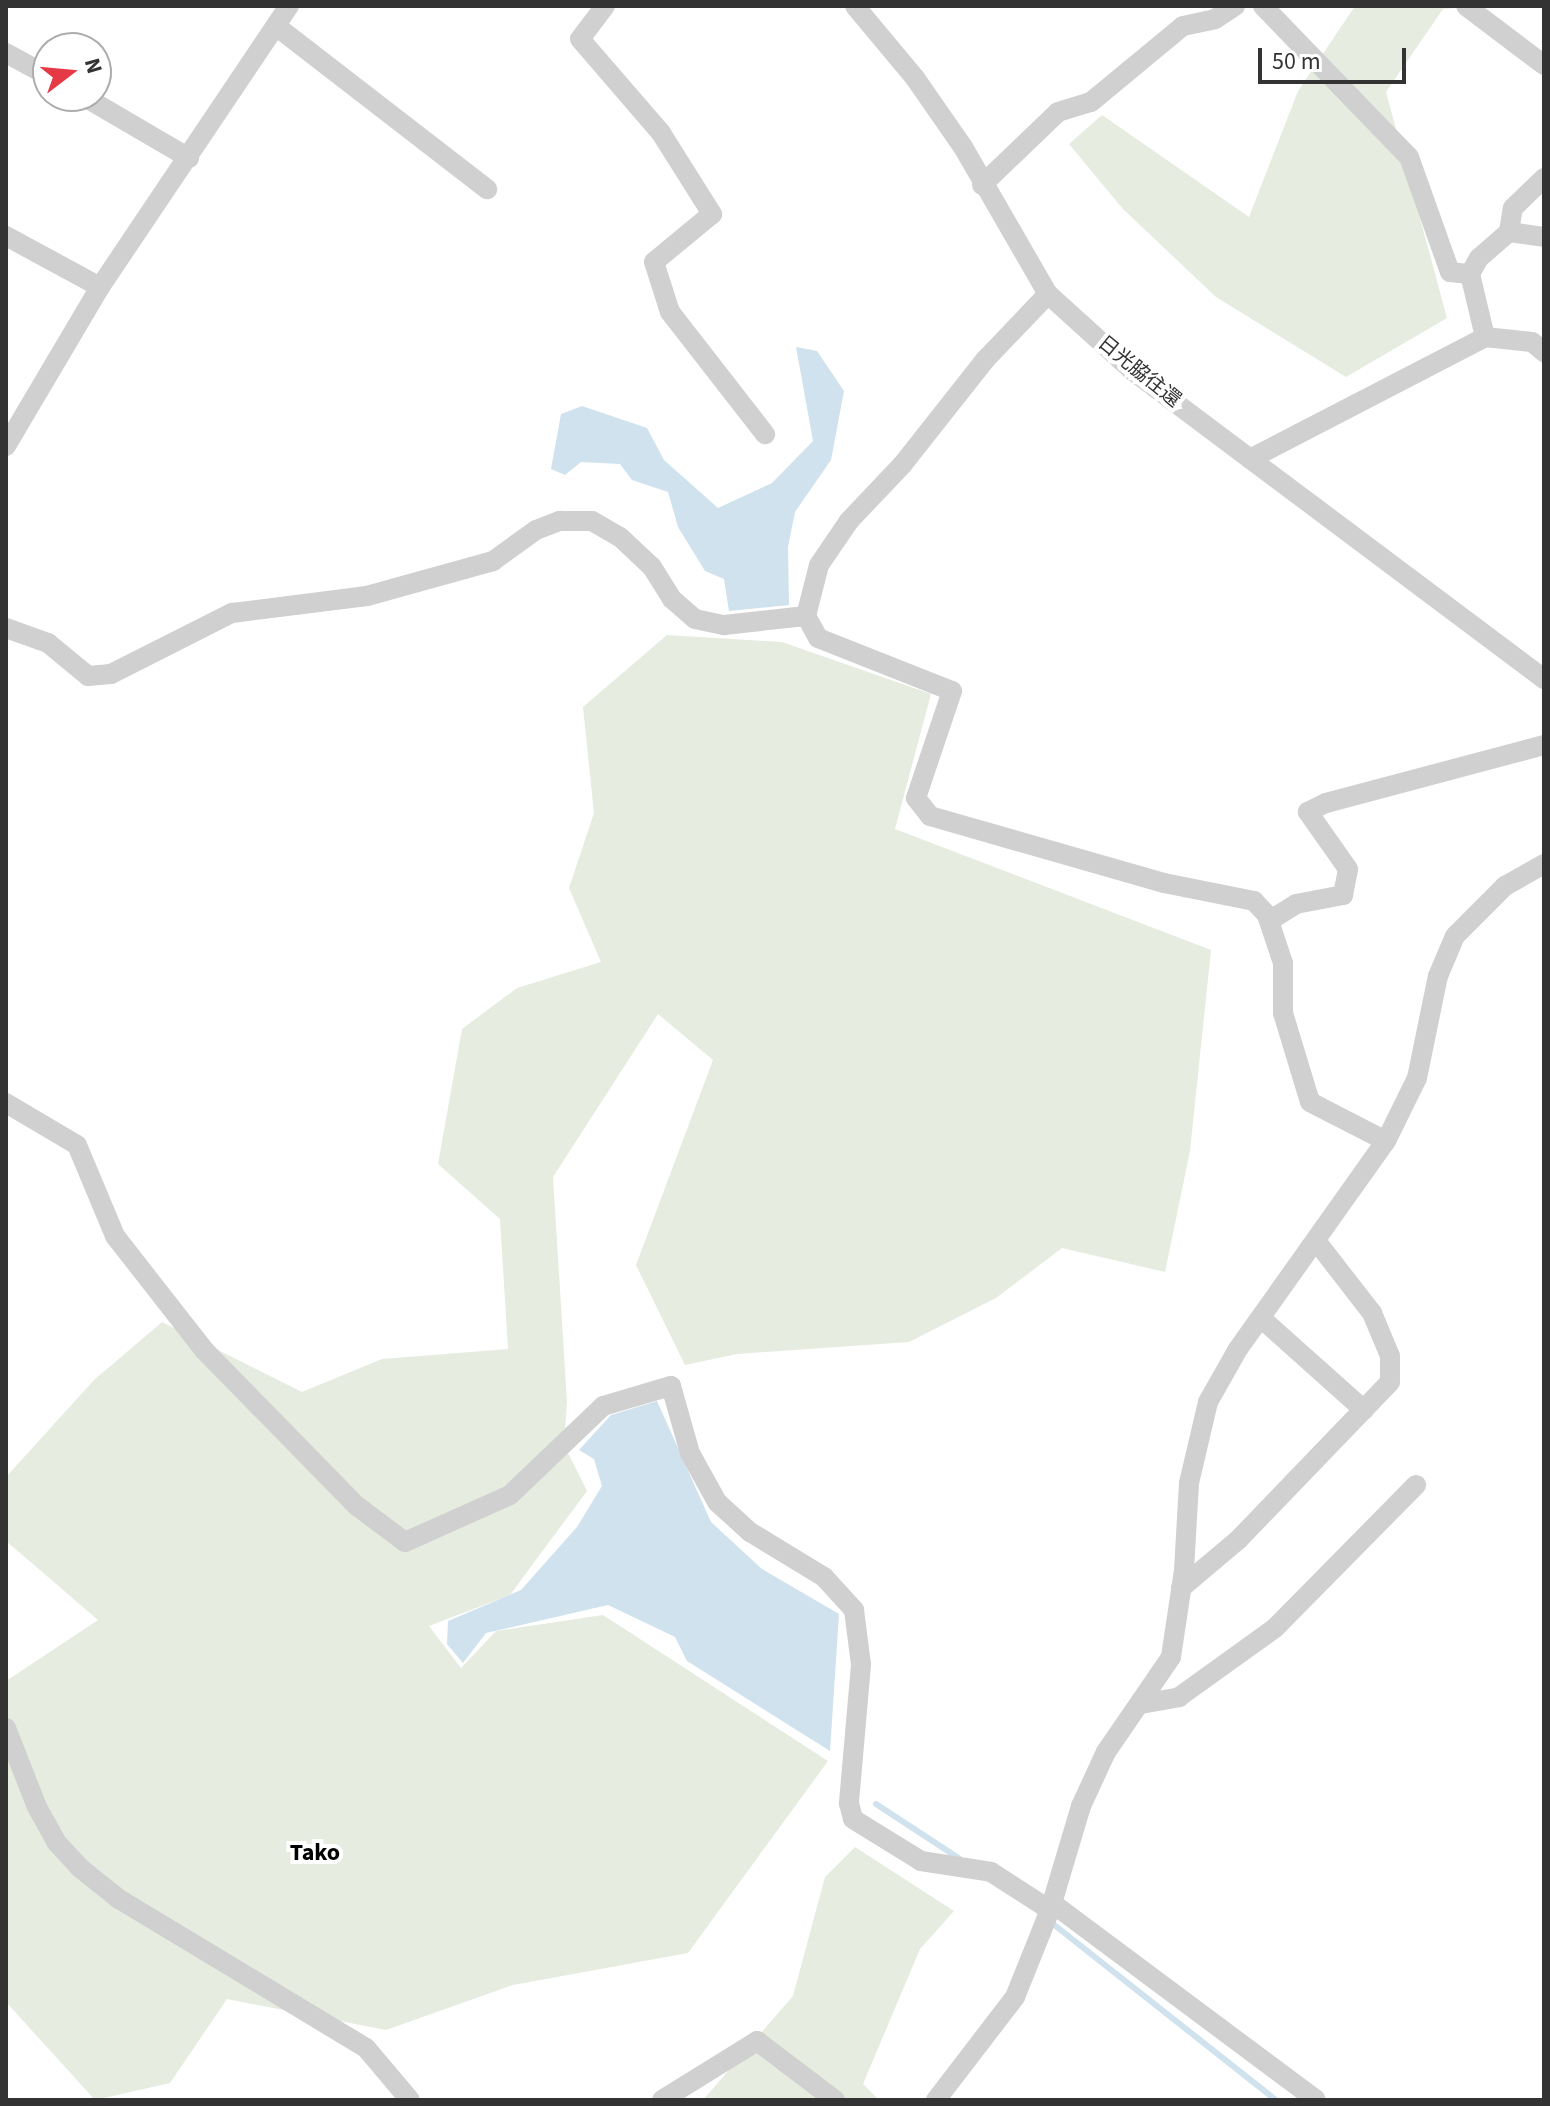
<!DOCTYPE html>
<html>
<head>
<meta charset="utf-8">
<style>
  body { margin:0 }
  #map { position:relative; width:1550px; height:2106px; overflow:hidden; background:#fff; font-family:"Source Sans 3","Noto Sans JP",sans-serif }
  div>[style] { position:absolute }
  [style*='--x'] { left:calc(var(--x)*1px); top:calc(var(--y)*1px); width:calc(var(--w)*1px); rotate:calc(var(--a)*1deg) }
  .green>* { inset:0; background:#e6ecdf }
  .water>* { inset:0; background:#cfe2ee }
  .stream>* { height:6px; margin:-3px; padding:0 3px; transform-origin:3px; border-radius:3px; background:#cfe2ee }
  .minor>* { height:20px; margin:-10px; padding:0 10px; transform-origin:10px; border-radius:10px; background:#d0d0d0 }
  span { translate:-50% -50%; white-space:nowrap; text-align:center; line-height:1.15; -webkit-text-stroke:8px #fff; paint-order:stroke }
  .street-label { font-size:20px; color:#333 }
  .quarter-label { font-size:24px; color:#000; font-weight:700 }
  .frame { position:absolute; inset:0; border:8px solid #333; pointer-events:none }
  .north { position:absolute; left:32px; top:32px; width:80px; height:80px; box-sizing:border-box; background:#fff; border:2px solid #adadad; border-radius:50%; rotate:74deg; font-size:22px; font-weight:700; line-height:32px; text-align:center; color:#333 }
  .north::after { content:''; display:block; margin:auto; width:28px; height:36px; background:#e63946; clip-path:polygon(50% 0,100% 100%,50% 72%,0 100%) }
  .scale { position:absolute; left:1258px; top:48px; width:148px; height:36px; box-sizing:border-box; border:4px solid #333; border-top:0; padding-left:10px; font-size:24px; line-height:28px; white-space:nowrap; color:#333; -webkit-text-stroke:6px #fff; paint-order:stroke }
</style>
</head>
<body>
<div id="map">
  <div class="green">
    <i style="clip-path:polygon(1355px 6px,1481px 6px,1443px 9px,1386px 92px,1447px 318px,1346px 377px,1216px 297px,1123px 209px,1069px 144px,1102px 115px,1249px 217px,1298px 91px)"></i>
    <i style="clip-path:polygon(667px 635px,782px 642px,931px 694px,895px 829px,1211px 950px,1190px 1151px,1165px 1272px,1062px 1248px,996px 1298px,909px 1342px,737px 1354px,685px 1365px,636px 1265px,713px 1060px,658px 1014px,553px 1177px,567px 1402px,564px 1445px,587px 1491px,510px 1595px,429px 1626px,461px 1668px,496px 1631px,603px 1615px,828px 1761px,688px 1953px,513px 1985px,386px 2030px,227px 1999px,170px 2083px,95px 2100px,6px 2002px,6px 1681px,98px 1620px,6px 1541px,6px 1477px,94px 1380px,162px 1322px,302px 1392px,382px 1359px,508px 1349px,500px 1219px,438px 1164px,462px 1029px,517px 988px,601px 962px,569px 888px,594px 813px,583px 707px)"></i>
    <i style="clip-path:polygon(855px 1847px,954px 1911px,920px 1949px,863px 2084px,879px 2100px,703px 2100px,793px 1996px,825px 1877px)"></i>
  </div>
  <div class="water">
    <i style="clip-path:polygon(796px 347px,817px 351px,844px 391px,831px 460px,795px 512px,788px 547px,789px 605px,729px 611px,724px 579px,705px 571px,678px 527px,668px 492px,632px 480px,620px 464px,581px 462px,565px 475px,551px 469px,561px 414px,582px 406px,647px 428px,664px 460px,718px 508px,772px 483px,813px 441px)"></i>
    <i style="clip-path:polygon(657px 1401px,711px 1522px,762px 1569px,839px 1614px,830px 1751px,687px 1661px,675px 1637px,608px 1605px,486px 1633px,463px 1663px,447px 1644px,448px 1621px,521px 1590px,577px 1527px,602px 1486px,594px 1459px,579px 1450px,611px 1415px)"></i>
  </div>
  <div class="stream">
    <i style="--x:876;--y:1804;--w:100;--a:33.2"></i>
    <i style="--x:1048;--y:1920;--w:290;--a:38.3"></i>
  </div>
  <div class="minor">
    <i style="--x:605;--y:6;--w:41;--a:127.1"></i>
    <i style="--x:580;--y:39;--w:124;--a:49.2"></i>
    <i style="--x:661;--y:133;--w:96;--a:57.8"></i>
    <i style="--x:712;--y:214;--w:75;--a:140.4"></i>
    <i style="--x:654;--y:262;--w:52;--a:72.3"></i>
    <i style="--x:670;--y:312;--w:155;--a:52.1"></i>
    <i style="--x:855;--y:6;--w:94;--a:50.2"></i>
    <i style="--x:915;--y:78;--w:84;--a:55.2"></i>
    <i style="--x:963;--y:147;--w:170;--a:60"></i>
    <i style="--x:1048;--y:294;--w:115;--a:42.2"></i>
    <i style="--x:1133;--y:371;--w:514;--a:36.85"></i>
    <i style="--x:1263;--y:6;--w:210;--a:46"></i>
    <i style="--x:1409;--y:157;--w:122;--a:70.4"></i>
    <i style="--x:1450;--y:272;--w:20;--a:6"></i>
    <i style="--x:1466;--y:6;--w:98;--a:37.1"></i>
    <i style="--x:276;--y:26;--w:267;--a:37.7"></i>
    <i style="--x:6;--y:53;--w:48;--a:28.7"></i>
    <i style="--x:83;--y:96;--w:123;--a:30.3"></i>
    <i style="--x:982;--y:185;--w:105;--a:-43.8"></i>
    <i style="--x:1058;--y:112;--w:34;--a:-17"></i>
    <i style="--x:1091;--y:102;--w:119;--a:-39.6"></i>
    <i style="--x:1183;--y:26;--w:33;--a:-12"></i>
    <i style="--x:1215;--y:19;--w:24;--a:-33"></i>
    <i style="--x:1509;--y:232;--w:24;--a:-81"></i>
    <i style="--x:1513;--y:208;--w:43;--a:-44.1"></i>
    <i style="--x:6;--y:236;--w:107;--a:28.5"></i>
    <i style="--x:1048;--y:294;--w:91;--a:133.7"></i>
    <i style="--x:985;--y:360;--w:132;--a:128.3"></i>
    <i style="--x:903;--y:464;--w:79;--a:133.5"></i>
    <i style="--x:849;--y:521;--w:53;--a:124.3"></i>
    <i style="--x:819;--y:565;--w:53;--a:104.3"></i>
    <i style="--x:806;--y:616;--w:25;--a:61"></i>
    <i style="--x:818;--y:638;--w:144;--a:21.6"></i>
    <i style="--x:952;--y:691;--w:113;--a:108.6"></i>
    <i style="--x:916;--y:798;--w:23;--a:52"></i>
    <i style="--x:930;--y:816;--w:243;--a:16"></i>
    <i style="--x:1164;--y:883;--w:92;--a:11.3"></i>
    <i style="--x:1254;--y:901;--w:19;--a:47"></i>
    <i style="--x:1267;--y:915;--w:51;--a:71.6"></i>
    <i style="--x:1283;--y:963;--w:50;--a:90"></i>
    <i style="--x:1283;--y:1013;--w:93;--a:73.1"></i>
    <i style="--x:1310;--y:1102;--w:85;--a:27.2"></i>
    <i style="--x:1485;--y:337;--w:65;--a:-103.4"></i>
    <i style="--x:1470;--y:274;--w:18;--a:-61"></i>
    <i style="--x:1479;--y:258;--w:40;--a:-41"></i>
    <i style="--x:1509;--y:232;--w:35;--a:8"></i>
    <i style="--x:6;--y:446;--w:185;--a:-59.4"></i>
    <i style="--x:100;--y:287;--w:339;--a:-56.1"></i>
    <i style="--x:1250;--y:459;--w:265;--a:-27.4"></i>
    <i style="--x:1485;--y:337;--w:47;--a:6.1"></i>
    <i style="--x:1532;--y:342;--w:16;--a:40"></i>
    <i style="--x:6;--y:628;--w:45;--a:19.7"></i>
    <i style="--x:48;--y:643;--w:52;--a:39.5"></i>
    <i style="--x:88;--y:676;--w:23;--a:-5"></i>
    <i style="--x:111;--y:674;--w:136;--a:-26.8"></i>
    <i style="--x:232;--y:613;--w:136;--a:-7.2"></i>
    <i style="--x:367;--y:596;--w:131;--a:-15.5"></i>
    <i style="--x:493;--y:561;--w:53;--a:-35.8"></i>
    <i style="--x:536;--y:530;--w:26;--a:-21"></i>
    <i style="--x:560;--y:521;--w:32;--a:0"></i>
    <i style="--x:592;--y:521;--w:32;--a:30"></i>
    <i style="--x:620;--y:537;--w:44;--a:43.2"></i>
    <i style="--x:652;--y:567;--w:38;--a:58"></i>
    <i style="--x:672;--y:599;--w:30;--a:41"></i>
    <i style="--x:695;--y:619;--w:30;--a:12"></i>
    <i style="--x:724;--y:625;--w:82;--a:-6.3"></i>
    <i style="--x:1269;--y:921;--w:32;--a:-32"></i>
    <i style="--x:1296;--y:904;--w:48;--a:-10.8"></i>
    <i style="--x:1343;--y:895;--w:26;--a:-79"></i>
    <i style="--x:1348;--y:869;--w:70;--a:-125.1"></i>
    <i style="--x:1308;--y:812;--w:20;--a:-27"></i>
    <i style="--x:1326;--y:803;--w:226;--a:-14.9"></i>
    <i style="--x:6;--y:1103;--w:82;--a:30.6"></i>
    <i style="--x:77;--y:1145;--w:99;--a:67.3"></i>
    <i style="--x:115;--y:1236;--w:145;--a:52"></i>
    <i style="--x:204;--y:1350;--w:219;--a:45.6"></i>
    <i style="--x:357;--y:1506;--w:60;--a:36.9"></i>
    <i style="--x:405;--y:1542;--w:115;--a:-24.1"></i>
    <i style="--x:510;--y:1495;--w:129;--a:-43.7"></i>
    <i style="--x:603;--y:1406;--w:71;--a:-16.4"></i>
    <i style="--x:671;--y:1386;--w:70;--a:74.2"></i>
    <i style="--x:690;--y:1453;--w:56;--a:61.1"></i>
    <i style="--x:717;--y:1502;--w:45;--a:42.3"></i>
    <i style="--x:750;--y:1532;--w:87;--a:31.3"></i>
    <i style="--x:824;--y:1577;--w:45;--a:47.7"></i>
    <i style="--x:854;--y:1610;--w:55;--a:82.7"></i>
    <i style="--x:861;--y:1665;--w:139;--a:95"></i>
    <i style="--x:849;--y:1803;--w:16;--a:76"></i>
    <i style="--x:853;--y:1819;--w:80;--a:31.7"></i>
    <i style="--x:921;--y:1861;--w:71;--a:8.9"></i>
    <i style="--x:991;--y:1872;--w:70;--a:32.8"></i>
    <i style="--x:1261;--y:1318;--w:138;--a:41.8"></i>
    <i style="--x:1181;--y:1588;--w:75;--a:-40.1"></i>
    <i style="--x:1238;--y:1540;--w:219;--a:-46.1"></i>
    <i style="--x:1390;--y:1382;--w:26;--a:-90"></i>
    <i style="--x:1390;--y:1356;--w:47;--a:-112.7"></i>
    <i style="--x:1372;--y:1313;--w:90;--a:-127.8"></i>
    <i style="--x:1141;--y:1704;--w:39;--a:-10"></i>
    <i style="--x:1179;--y:1697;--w:118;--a:-35.7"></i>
    <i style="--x:1275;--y:1628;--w:201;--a:-45.4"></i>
    <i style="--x:6;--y:1728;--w:85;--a:68.6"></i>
    <i style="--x:37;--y:1807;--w:41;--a:60.9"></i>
    <i style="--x:57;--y:1843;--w:34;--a:47"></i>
    <i style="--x:80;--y:1868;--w:50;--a:38.5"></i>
    <i style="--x:119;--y:1899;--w:288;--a:31.1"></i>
    <i style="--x:366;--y:2048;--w:68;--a:49.8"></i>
    <i style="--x:1052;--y:1903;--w:329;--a:36.7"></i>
    <i style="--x:662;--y:2100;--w:112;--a:-31.8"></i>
    <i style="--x:757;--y:2041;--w:98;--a:37.1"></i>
    <i style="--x:936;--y:2100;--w:130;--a:-52.5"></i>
    <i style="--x:1015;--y:1997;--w:94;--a:-68.1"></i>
    <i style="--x:1050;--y:1910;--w:109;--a:-73.4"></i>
    <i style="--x:1081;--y:1806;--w:60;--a:-65.2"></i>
    <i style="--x:1106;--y:1752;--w:115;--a:-55.6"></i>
    <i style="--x:1171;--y:1657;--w:88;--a:-81.5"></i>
    <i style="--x:1184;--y:1570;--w:87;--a:-86.7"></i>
    <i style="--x:1189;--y:1483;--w:83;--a:-76.8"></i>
    <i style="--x:1208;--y:1402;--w:61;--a:-60.5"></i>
    <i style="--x:1238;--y:1349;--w:255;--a:-54.6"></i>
    <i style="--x:1386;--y:1141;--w:70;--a:-63.8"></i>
    <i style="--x:1417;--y:1078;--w:104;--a:-78.4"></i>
    <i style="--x:1438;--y:976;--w:43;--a:-67"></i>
    <i style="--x:1455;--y:936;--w:71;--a:-45"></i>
    <i style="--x:1505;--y:886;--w:45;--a:-29.4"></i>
  </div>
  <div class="street-label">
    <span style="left:1139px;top:372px;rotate:39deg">日光脇往還</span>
  </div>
  <div class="quarter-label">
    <span style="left:315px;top:1853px">Tako</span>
  </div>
  <div class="frame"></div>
  <div class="north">N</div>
  <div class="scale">50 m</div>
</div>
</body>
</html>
